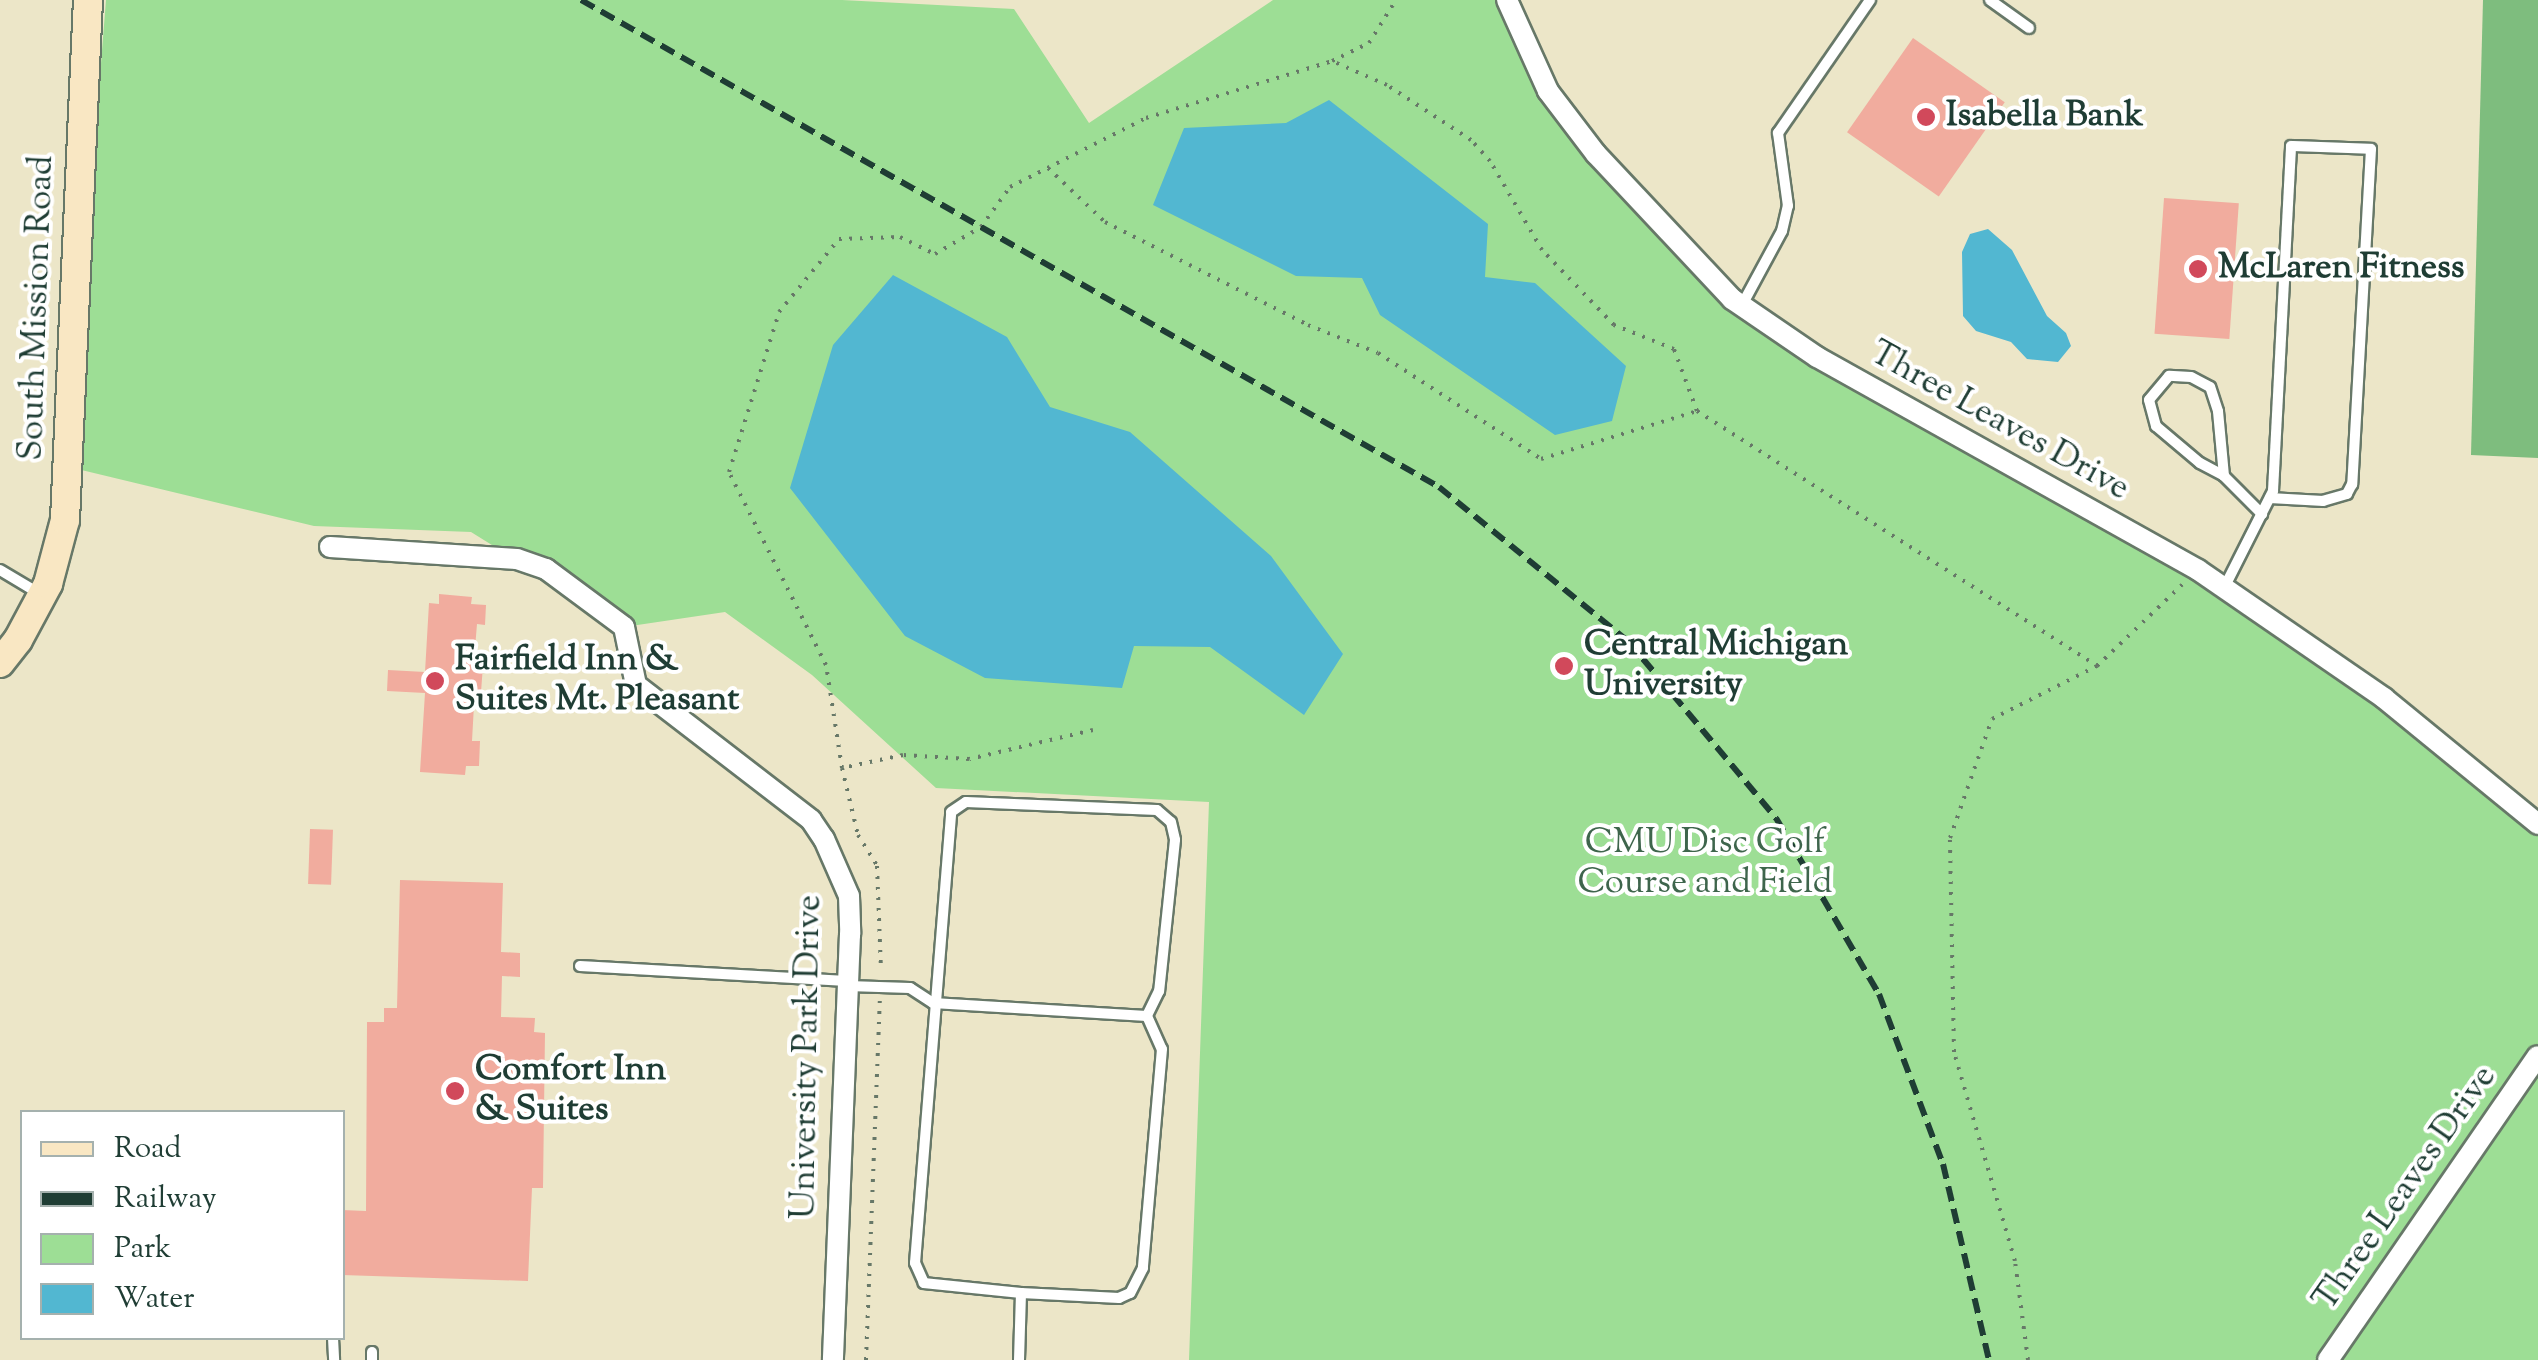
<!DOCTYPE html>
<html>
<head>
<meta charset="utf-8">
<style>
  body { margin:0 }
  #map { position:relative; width:2538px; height:1360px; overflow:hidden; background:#ece6c8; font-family:"Sorts Mill Goudy",serif }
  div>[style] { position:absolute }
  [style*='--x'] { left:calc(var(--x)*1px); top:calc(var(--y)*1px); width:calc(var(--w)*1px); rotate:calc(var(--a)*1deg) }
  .green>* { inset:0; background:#9dde95 }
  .forest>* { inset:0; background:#7ebd7e }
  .water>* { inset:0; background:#52b7d1 }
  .building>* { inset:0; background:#f1ac9e; transform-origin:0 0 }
  .path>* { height:4px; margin-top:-2px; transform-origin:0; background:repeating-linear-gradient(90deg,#677868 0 2.5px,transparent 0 10.5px) }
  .roads { filter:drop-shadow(2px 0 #677868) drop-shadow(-2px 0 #677868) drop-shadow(0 2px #677868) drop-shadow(0 -2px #677868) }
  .lane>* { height:10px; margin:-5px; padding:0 5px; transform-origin:5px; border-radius:5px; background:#fff }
  .street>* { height:20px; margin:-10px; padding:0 10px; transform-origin:10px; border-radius:10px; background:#fff }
  .secondary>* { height:28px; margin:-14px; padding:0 14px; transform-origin:14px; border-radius:14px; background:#f9e7c3 }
  .rail>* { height:6px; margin-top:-3px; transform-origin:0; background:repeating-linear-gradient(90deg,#1f3d34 0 15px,transparent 0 23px) }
  .dots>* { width:28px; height:28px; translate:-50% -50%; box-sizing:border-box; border:5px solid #fff; border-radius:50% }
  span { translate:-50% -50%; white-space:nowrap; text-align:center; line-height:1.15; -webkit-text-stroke:8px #fff; paint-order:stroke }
  .poi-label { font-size:35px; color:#1f3d34; font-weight:700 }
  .left { translate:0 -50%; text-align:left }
  .street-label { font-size:35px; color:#1f3d34 }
  .park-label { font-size:35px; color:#3e654c }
  .legend { position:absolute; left:20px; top:1110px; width:325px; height:230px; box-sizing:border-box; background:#fff; border:2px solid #a5b1ae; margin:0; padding:12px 18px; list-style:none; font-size:30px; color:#1f3d34 }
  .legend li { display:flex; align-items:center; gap:20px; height:50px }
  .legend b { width:50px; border:2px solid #a5b1ae }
</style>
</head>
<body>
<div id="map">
  <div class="green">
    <i style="clip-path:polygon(106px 0,842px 0,1014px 9px,1089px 123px,1273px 0,1510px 0,1548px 91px,1732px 299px,2198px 570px,2538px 824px,2538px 1360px,1189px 1360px,1209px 802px,936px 788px,812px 675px,725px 612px,624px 627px,471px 532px,314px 526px,69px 467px)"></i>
  </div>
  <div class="forest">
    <i style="clip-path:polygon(2483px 0,2538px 0,2538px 458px,2471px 455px)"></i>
  </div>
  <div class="water">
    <i style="clip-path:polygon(1329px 100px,1488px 224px,1485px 277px,1535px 283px,1626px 366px,1612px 421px,1555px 435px,1380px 315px,1362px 278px,1296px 276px,1153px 205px,1184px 128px,1286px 123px)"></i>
    <i style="clip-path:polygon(1988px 229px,2012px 250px,2047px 316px,2066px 333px,2071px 346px,2058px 362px,2027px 359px,2011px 342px,1976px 331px,1963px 316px,1962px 252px,1970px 234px)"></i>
    <i style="clip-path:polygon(893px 275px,1007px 337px,1050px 407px,1130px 432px,1271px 556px,1343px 654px,1304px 715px,1210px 647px,1134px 646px,1122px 688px,985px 678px,905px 636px,790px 488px,833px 345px)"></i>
  </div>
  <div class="building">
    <i style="left:1913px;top:38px;width:112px;height:115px;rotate:35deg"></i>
    <i style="left:2164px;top:198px;width:75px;height:136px;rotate:4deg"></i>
    <i style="clip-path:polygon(439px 594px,472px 597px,471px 604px,486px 605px,485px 625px,477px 624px,474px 660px,483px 665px,480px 706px,474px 705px,472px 741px,480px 741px,479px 766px,466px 766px,465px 775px,420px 772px,425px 693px,387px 691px,388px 670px,425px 672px,429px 603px,439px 604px)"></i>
    <i style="left:310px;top:829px;width:23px;height:55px;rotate:2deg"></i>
    <i style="clip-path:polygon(400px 880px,503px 883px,501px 952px,520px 953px,520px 977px,502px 976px,501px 1017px,535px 1018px,534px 1032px,545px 1033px,543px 1188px,532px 1188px,528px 1281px,342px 1275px,342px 1210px,366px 1211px,367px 1022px,384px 1022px,384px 1008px,397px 1008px)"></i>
  </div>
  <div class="path">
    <i style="--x:1048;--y:168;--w:79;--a:43.5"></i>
    <i style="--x:1105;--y:222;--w:228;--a:26.9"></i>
    <i style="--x:1308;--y:325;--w:75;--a:21.8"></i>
    <i style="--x:1378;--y:353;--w:194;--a:33"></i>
    <i style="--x:1541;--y:459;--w:163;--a:-17.1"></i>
    <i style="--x:1697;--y:411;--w:66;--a:-110.4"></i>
    <i style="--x:1674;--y:349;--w:65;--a:-158.2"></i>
    <i style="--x:1614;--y:325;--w:104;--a:-133.8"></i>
    <i style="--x:1542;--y:250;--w:103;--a:-120.3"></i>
    <i style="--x:1490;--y:161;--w:28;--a:-132"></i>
    <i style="--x:1471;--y:140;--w:100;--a:-146.8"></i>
    <i style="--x:1387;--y:85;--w:60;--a:-156.4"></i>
    <i style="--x:1697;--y:411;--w:474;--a:32.5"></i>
    <i style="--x:1093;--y:730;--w:127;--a:166.8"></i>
    <i style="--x:969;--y:759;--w:66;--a:-176.5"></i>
    <i style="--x:903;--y:755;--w:62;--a:168"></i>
    <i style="--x:842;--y:768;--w:104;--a:-98.8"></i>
    <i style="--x:826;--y:665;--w:216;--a:-116.7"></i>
    <i style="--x:729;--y:472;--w:168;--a:-72.6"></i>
    <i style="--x:779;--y:312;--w:94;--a:-50.6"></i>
    <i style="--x:839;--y:239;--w:61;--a:-1.9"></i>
    <i style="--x:900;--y:237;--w:39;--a:26"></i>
    <i style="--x:935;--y:254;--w:53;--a:-30.4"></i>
    <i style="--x:981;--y:227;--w:49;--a:-54.1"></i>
    <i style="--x:1010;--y:187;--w:153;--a:-26.9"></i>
    <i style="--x:1146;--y:118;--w:195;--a:-17"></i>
    <i style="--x:1332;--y:61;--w:41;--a:-25.9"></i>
    <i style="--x:1369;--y:43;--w:51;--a:-57.9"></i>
    <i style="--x:842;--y:768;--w:69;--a:76.6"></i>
    <i style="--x:858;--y:835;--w:36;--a:58"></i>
    <i style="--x:877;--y:866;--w:105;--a:87.8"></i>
    <i style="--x:866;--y:1360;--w:360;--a:-87.8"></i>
    <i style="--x:2028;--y:1360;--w:100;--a:-97.5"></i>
    <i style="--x:2015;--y:1261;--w:218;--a:-106.3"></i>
    <i style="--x:1954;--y:1052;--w:214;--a:-91.1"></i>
    <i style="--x:1950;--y:838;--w:126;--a:-70.6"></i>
    <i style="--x:1992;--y:719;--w:118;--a:-26.8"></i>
    <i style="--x:2097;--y:666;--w:120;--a:-43.7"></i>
  </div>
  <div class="roads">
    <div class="lane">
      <i style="--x:1990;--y:0;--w:48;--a:35.7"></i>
      <i style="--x:1742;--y:305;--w:84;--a:-61.6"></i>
      <i style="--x:1782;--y:231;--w:26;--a:-77"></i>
      <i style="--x:1788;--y:206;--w:74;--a:-97.8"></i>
      <i style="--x:1778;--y:133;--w:162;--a:-55.3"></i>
      <i style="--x:2224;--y:476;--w:65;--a:-95.3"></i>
      <i style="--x:2218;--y:411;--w:25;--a:-108"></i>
      <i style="--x:2210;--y:387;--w:21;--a:-152"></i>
      <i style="--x:2191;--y:377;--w:22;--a:-177"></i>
      <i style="--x:2169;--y:376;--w:31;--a:130"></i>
      <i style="--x:2149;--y:400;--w:27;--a:75"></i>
      <i style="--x:2156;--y:426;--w:57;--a:40.1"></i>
      <i style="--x:2200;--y:463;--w:27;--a:28"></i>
      <i style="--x:2224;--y:476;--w:54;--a:45"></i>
      <i style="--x:0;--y:570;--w:49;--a:30.8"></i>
      <i style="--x:2224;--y:588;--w:109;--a:-63.2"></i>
      <i style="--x:2273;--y:491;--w:345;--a:-87"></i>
      <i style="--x:2291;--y:146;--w:80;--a:2.1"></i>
      <i style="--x:2371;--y:149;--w:336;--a:93.2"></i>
      <i style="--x:2352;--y:484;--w:11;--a:117"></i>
      <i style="--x:2347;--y:494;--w:25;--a:164"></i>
      <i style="--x:2323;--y:501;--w:53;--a:-176.8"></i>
      <i style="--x:580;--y:966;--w:267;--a:3.2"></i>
      <i style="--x:848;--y:986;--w:62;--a:1.8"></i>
      <i style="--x:910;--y:988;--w:27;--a:33"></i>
      <i style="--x:933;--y:1003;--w:214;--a:3.5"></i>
      <i style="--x:1147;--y:1016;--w:36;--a:66"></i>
      <i style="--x:1162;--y:1049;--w:220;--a:95"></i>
      <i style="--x:1143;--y:1268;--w:28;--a:117"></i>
      <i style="--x:1130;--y:1293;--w:12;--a:156"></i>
      <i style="--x:1119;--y:1298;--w:98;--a:-177.1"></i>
      <i style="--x:1021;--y:1293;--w:67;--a:91.7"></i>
      <i style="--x:1021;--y:1293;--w:98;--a:-174.1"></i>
      <i style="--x:924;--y:1283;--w:22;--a:-114"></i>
      <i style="--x:915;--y:1263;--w:452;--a:-85.4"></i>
      <i style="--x:951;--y:812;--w:18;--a:-34"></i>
      <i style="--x:966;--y:802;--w:191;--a:2.4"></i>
      <i style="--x:1157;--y:810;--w:18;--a:41"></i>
      <i style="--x:1171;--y:822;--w:18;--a:77"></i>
      <i style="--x:1175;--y:840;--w:152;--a:96"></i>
      <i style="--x:1159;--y:991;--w:28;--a:116"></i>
      <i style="--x:333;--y:1338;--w:22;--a:87"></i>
      <i style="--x:372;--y:1360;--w:8;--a:-90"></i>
    </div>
    <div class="street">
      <i style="--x:1507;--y:0;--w:100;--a:65.7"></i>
      <i style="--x:1548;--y:91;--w:79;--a:52.7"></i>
      <i style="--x:1596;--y:154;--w:199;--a:46.8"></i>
      <i style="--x:1732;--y:299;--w:103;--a:34.3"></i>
      <i style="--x:1817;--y:357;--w:436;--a:29.2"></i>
      <i style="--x:2198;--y:570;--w:226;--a:34.5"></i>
      <i style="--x:2384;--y:698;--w:199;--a:39.3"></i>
      <i style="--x:330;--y:547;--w:187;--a:3.7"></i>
      <i style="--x:517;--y:559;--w:31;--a:19"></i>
      <i style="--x:546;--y:569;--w:97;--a:36.6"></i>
      <i style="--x:624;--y:627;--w:59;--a:78.3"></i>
      <i style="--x:636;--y:685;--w:221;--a:37.6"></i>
      <i style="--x:811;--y:820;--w:23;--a:56"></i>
      <i style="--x:824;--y:839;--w:62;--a:66.3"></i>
      <i style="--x:849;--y:896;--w:38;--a:88"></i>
      <i style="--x:850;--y:934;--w:426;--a:92.3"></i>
      <i style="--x:2328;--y:1360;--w:369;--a:-55.4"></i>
    </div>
    <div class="secondary">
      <i style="--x:0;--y:663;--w:29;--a:-52"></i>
      <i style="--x:18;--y:640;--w:64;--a:-61.8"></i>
      <i style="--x:48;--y:584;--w:66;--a:-75.1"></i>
      <i style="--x:65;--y:520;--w:521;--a:-87.47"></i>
    </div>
  </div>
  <div class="rail">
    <i style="--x:581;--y:0;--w:987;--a:29.58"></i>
    <i style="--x:1439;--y:487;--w:244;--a:39.2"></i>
    <i style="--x:1628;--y:641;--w:231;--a:50.1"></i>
    <i style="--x:1776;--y:818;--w:204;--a:59.7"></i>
    <i style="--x:1879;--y:994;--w:182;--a:69.4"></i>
    <i style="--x:1943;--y:1164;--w:201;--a:76.8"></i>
  </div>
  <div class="dots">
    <i style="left:1926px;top:117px;background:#d1495b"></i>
    <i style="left:2198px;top:269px;background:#d1495b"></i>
    <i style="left:1564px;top:666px;background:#d1495b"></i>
    <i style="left:435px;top:681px;background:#d1495b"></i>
    <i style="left:455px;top:1091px;background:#d1495b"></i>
  </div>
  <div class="poi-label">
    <span class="left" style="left:1946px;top:117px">Isabella Bank</span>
    <span class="left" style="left:2218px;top:269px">McLaren Fitness</span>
    <span class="left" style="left:1584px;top:666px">Central Michigan<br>University</span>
    <span class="left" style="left:455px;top:681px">Fairfield Inn &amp;<br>Suites Mt. Pleasant</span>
    <span class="left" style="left:475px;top:1091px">Comfort Inn<br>&amp; Suites</span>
  </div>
  <div class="street-label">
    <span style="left:38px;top:308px;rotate:-88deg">South Mission Road</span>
    <span style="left:1999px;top:422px;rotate:29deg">Three Leaves Drive</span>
    <span style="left:808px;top:1057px;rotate:-89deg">University Park Drive</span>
    <span style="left:2406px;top:1189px;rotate:-55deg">Three Leaves Drive</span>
  </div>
  <div class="park-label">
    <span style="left:1705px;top:864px">CMU Disc Golf<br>Course and Field</span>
  </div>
  <ul class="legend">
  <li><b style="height:12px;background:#f9e7c3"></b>Road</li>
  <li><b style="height:12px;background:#1f3d34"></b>Railway</li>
  <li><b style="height:28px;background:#9dde95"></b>Park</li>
  <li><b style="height:28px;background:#52b7d1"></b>Water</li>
  </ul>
</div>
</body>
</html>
